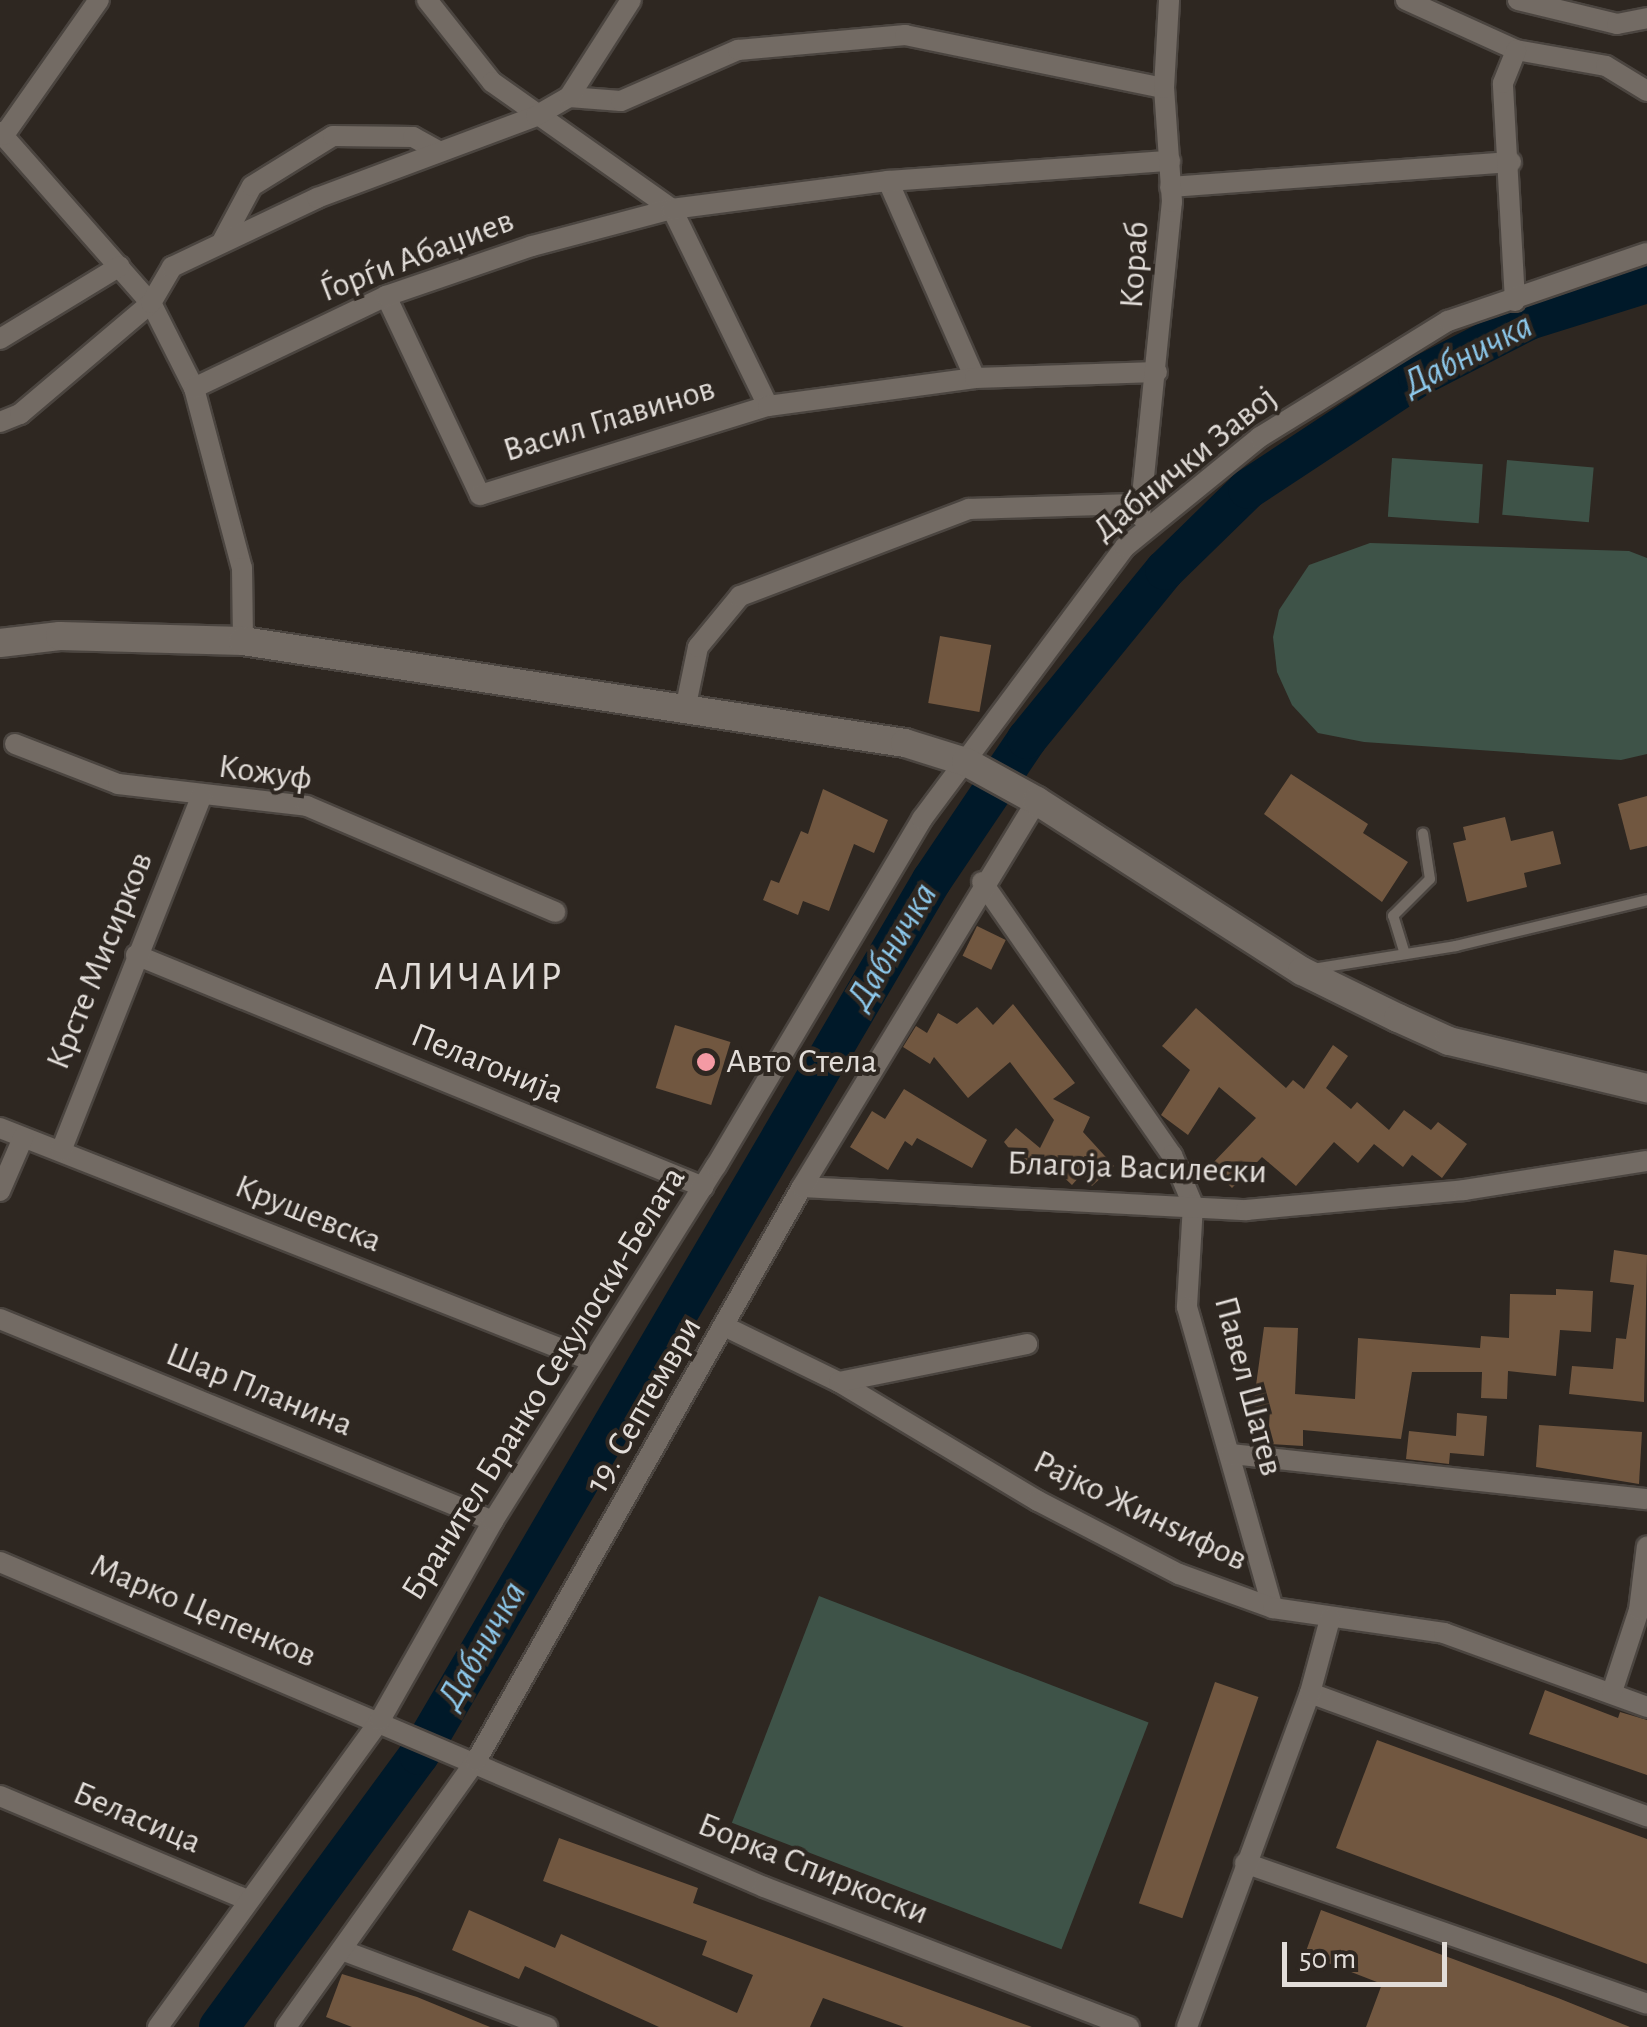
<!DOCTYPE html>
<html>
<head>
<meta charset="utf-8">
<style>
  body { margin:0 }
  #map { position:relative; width:1647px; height:2027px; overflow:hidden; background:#2e2721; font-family:"Alegreya Sans",sans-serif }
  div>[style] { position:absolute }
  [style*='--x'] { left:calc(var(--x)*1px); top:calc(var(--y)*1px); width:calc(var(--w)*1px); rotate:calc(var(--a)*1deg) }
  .green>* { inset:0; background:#3e5348; transform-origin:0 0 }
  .river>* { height:40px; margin:-20px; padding:0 20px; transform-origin:20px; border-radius:20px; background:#001929 }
  .building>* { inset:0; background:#715740; transform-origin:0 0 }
  .roads { filter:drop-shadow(2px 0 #4b4540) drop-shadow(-2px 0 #4b4540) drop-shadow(0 2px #4b4540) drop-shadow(0 -2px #4b4540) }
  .service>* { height:10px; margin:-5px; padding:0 5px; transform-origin:5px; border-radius:5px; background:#736b64 }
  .minor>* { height:20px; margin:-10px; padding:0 10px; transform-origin:10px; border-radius:10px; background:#736b64 }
  .secondary>* { height:28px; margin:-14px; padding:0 14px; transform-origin:14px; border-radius:14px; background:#736b64 }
  .dots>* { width:28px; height:28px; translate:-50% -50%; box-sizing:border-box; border:5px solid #2e2721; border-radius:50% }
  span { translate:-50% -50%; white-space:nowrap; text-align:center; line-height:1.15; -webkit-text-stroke:8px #2e2721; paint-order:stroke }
  .street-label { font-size:35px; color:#e2ddd9 }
  .poi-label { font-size:35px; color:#e2ddd9 }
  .left { translate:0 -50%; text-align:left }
  .water-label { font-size:38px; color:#8cc7ea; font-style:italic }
  .quarter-label { font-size:40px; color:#e2ddd9; letter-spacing:2.5px }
  .scale { position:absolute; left:1282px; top:1942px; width:165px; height:45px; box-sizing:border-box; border:5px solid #e2ddd9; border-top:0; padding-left:12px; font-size:30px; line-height:35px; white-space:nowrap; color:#e2ddd9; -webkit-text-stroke:8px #2e2721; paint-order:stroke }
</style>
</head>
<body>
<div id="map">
  <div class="green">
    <i style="left:1392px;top:458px;width:91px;height:59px;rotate:4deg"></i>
    <i style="left:1507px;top:460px;width:87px;height:55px;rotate:5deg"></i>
    <i style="clip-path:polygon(1370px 543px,1629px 551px,1647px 558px,1647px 754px,1621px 760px,1364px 742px,1318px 733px,1292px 705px,1277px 672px,1273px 637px,1279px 610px,1309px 565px)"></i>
    <i style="left:819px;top:1596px;width:353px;height:243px;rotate:21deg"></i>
  </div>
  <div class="river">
    <i style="--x:219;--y:2027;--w:338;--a:-53.7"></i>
    <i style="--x:419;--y:1755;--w:1014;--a:-59.62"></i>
    <i style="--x:932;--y:880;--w:170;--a:-56"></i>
    <i style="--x:1027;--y:739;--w:218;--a:-50.8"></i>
    <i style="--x:1165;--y:570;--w:116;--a:-44.3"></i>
    <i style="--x:1248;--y:489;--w:204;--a:-33.4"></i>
    <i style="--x:1418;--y:377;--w:125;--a:-27.2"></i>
    <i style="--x:1529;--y:320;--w:124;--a:-17.4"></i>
  </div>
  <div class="building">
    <i style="left:940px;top:636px;width:52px;height:68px;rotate:10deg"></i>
    <i style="clip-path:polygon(1291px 774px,1368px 824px,1363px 833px,1408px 862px,1382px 902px,1264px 814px)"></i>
    <i style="clip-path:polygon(823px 789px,888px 820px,874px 853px,854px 844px,829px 911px,803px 901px,798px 915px,763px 900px,771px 880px,779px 883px,801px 831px,808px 834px)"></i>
    <i style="clip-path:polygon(1647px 796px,1647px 846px,1630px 850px,1618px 804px)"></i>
    <i style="clip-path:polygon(1505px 817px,1511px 841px,1553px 831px,1561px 864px,1524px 873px,1527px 887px,1467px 902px,1453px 843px,1466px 840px,1463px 827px)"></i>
    <i style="left:977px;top:926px;width:32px;height:33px;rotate:26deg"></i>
    <i style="clip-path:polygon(1013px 1004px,1075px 1083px,1053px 1099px,1090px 1117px,1083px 1132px,1114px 1166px,1092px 1186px,1081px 1175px,1072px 1185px,1041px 1156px,1027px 1171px,1004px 1142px,1016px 1128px,1040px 1148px,1054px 1120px,1010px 1062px,968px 1098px,934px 1057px,930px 1064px,903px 1047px,916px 1026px,927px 1033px,938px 1013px,957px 1024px,977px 1007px,993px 1025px)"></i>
    <i style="clip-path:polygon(1196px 1008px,1286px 1088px,1293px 1080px,1304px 1089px,1333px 1045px,1348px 1056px,1326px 1088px,1351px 1109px,1357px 1102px,1389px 1130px,1404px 1110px,1431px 1130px,1438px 1122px,1467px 1144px,1442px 1178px,1412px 1155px,1403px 1167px,1374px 1144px,1358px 1163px,1334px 1142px,1296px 1186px,1262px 1157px,1232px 1188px,1210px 1166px,1256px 1118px,1219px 1087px,1188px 1135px,1161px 1115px,1190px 1070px,1162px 1046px)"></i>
    <i style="left:675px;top:1025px;width:58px;height:66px;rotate:17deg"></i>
    <i style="clip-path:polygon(904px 1089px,987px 1140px,972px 1168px,917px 1138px,912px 1146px,905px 1141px,888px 1170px,850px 1147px,872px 1111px,885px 1119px)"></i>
    <i style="clip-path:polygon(1614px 1250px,1647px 1255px,1644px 1402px,1569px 1394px,1572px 1366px,1613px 1369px,1616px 1338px,1626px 1339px,1634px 1285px,1610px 1282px)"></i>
    <i style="clip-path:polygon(1556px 1289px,1593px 1291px,1591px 1332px,1560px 1330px,1556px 1376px,1508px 1371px,1507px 1399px,1481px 1398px,1482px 1372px,1412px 1372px,1401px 1439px,1303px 1430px,1303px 1446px,1268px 1444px,1270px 1408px,1253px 1407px,1264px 1327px,1298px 1328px,1295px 1394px,1355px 1399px,1358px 1338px,1480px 1348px,1481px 1336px,1509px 1338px,1510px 1294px,1556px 1295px)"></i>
    <i style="clip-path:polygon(1457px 1413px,1487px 1416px,1484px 1456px,1450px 1453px,1449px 1464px,1406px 1459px,1409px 1431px,1456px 1436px)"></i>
    <i style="clip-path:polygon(1539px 1425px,1642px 1432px,1639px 1484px,1536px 1467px)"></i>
    <i style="left:1215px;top:1682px;width:46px;height:234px;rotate:19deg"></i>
    <i style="clip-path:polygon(1545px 1690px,1618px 1718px,1620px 1712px,1647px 1720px,1647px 1775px,1529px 1734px)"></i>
    <i style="clip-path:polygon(1377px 1740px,1647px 1839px,1647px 1964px,1336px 1848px)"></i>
    <i style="clip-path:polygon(559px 1838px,698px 1888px,693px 1903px,1032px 2027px,904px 2027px,823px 1998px,810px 2027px,659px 2027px,525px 1966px,519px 1979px,452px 1950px,469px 1910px,555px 1948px,561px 1934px,737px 2013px,753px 1975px,702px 1955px,707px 1941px,543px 1881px)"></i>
    <i style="clip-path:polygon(1321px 1910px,1558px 1998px,1630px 2027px,1366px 2027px,1382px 1984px,1305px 1954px)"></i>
    <i style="clip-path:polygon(342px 1974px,417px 1997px,490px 2027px,352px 2027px,326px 2017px)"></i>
  </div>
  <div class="roads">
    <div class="service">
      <i style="--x:1404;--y:951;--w:37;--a:-107"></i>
      <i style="--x:1393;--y:916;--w:52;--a:-45"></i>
      <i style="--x:1430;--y:879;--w:46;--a:-98.8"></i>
      <i style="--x:1313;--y:969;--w:145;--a:-9.1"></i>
      <i style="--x:1456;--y:946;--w:196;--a:-13.5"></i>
    </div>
    <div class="minor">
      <i style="--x:427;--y:0;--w:105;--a:51.6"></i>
      <i style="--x:492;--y:82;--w:220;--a:35.2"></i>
      <i style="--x:672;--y:209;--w:219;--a:64"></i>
      <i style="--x:1406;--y:0;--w:121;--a:24.4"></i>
      <i style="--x:1516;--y:50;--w:91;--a:10.1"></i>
      <i style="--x:1606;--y:66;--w:48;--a:31.4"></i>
      <i style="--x:1518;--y:0;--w:102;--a:13.6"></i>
      <i style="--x:1617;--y:24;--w:31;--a:-11"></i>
      <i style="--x:569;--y:97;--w:52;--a:4.4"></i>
      <i style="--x:621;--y:101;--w:128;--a:-23.6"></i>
      <i style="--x:738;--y:50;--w:168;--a:-5.1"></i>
      <i style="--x:905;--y:35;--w:264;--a:11.6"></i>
      <i style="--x:0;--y:132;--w:228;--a:48.6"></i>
      <i style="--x:151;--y:303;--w:95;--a:63.2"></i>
      <i style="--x:194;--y:388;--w:186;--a:75.1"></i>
      <i style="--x:242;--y:568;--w:73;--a:89.2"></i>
      <i style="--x:4;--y:135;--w:165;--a:-54.9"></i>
      <i style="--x:888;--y:181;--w:215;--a:66.2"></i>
      <i style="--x:1170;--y:187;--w:342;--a:-4.2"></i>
      <i style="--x:223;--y:240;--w:61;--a:-61.8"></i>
      <i style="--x:252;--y:186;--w:95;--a:-31.7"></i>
      <i style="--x:333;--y:136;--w:80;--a:0.7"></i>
      <i style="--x:413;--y:137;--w:29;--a:29"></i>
      <i style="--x:386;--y:296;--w:220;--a:64.7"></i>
      <i style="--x:480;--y:495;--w:301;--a:-17.2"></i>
      <i style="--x:768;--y:406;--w:209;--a:-7.7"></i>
      <i style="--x:975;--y:378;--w:182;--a:-1.9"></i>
      <i style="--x:1515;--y:301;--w:218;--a:-93.2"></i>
      <i style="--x:1503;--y:83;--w:35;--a:-68"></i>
      <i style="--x:0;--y:339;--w:140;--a:-31.3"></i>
      <i style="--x:194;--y:388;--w:213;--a:-25.6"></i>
      <i style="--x:386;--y:296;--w:154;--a:-18.9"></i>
      <i style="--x:532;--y:246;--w:145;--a:-14.8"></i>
      <i style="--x:672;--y:209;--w:218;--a:-7.4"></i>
      <i style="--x:888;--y:181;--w:283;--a:-4.1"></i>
      <i style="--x:0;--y:422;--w:22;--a:-22"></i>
      <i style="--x:20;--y:414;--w:172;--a:-40.3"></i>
      <i style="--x:151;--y:303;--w:42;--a:-59.7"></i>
      <i style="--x:172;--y:267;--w:161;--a:-25.4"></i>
      <i style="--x:317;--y:198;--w:234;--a:-20.5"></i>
      <i style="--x:536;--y:116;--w:38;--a:-30"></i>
      <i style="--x:569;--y:97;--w:115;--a:-57.4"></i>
      <i style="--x:1140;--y:516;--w:316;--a:-84.2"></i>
      <i style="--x:1172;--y:202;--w:114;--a:-94"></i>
      <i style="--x:1164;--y:88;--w:88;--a:-86.7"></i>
      <i style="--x:686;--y:705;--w:59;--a:-78.3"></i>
      <i style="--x:698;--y:647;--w:66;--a:-50.5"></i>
      <i style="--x:740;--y:596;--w:245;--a:-20.8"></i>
      <i style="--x:969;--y:509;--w:172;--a:-1.7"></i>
      <i style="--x:15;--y:744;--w:110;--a:21.2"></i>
      <i style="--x:118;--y:784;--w:190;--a:6.6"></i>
      <i style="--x:307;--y:806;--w:270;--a:23.1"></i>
      <i style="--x:982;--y:882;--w:333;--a:55.2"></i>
      <i style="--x:1172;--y:1155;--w:54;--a:67.2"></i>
      <i style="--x:1193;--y:1205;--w:102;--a:93.4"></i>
      <i style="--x:1187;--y:1307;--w:313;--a:74.1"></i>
      <i style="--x:136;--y:955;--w:613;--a:22.25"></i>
      <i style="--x:0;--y:1128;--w:636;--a:21.48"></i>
      <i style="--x:61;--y:1151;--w:381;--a:-68.4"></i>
      <i style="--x:802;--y:1187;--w:445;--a:3"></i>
      <i style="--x:1246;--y:1210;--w:219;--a:-5.2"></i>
      <i style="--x:1464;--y:1190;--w:185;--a:-9"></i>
      <i style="--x:0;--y:1191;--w:58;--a:-66.5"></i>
      <i style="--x:0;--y:1319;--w:533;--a:22.28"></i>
      <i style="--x:726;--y:1327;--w:126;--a:26"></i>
      <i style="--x:839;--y:1382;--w:232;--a:30.9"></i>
      <i style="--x:1038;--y:1501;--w:159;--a:27.4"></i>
      <i style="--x:1179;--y:1574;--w:100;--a:19.9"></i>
      <i style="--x:1273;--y:1608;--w:173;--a:8.3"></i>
      <i style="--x:1444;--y:1633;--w:216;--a:20"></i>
      <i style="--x:839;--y:1382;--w:192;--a:-11.4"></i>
      <i style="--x:1231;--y:1454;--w:418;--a:6.2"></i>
      <i style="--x:0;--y:1562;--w:830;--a:23.04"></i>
      <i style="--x:764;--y:1887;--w:391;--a:21"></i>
      <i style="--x:1612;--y:1692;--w:86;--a:-71.8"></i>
      <i style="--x:1639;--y:1610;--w:64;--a:-82.9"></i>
      <i style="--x:1310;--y:1693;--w:359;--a:20.1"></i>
      <i style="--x:0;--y:1796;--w:269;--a:22.8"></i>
      <i style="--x:1245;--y:1863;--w:426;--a:19.3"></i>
      <i style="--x:344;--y:1951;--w:217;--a:20.5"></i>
      <i style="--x:158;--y:2027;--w:379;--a:-54.1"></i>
      <i style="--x:380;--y:1720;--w:229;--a:-60.4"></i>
      <i style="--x:493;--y:1521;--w:419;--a:-57.9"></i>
      <i style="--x:716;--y:1166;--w:404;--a:-59.3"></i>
      <i style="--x:922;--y:819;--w:339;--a:-53.3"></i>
      <i style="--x:1125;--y:547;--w:174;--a:-39.2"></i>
      <i style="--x:1260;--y:437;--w:221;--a:-31.7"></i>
      <i style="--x:1448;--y:321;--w:210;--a:-18.9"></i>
      <i style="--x:286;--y:2027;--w:327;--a:-54.5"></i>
      <i style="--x:476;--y:1761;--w:660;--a:-60.41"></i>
      <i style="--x:802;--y:1187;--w:452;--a:-58.7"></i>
      <i style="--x:1187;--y:2027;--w:356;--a:-69.8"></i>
      <i style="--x:1310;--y:1693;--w:77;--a:-74.9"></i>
    </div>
    <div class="secondary">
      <i style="--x:0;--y:643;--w:60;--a:-6.7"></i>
      <i style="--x:60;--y:636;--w:183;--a:1.6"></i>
      <i style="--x:243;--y:641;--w:670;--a:8.76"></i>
      <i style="--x:905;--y:743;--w:64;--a:17.3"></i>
      <i style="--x:966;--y:762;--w:81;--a:28.8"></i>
      <i style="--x:1037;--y:801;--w:315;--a:32.7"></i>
      <i style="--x:1302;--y:971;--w:107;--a:26.1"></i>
      <i style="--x:1398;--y:1018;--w:56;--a:24.3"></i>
      <i style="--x:1449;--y:1041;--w:204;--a:13.4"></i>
    </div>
  </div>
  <div class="dots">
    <i style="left:706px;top:1062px;background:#f49aa4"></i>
  </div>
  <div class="street-label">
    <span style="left:417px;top:256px;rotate:-21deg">Ѓорѓи Абаџиев</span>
    <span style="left:1135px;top:265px;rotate:-86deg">Кораб</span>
    <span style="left:609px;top:420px;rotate:-17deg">Васил Главинов</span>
    <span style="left:1185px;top:464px;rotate:-39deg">Дабнички Завој</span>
    <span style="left:265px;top:773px;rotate:8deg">Кожуф</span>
    <span style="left:100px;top:961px;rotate:-68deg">Крсте Мисирков</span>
    <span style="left:487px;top:1064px;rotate:22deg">Пелагонија</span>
    <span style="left:1137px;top:1168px;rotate:2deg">Благоја Василески</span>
    <span style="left:308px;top:1214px;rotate:22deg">Крушевска</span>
    <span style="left:544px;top:1384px;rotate:-58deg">Бранител Бранко Секулоски-Белата</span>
    <span style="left:1248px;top:1386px;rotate:75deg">Павел Шатев</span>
    <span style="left:259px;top:1390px;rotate:22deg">Шар Планина</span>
    <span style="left:644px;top:1405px;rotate:-60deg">19. Септември</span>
    <span style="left:1140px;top:1511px;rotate:26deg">Рајко Жинѕифов</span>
    <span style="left:203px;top:1611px;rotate:23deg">Марко Цепенков</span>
    <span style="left:137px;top:1818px;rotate:23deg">Беласица</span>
    <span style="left:813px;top:1869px;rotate:22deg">Борка Спиркоски</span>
  </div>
  <div class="poi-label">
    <span class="left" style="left:726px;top:1062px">Авто Стела</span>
  </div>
  <div class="water-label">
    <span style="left:1468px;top:356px;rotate:-27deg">Дабничка</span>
    <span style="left:893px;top:947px;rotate:-59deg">Дабничка</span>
    <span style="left:483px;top:1646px;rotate:-60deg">Дабничка</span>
  </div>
  <div class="quarter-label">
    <span style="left:469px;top:977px">АЛИЧАИР</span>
  </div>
  <div class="scale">50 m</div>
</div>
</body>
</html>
